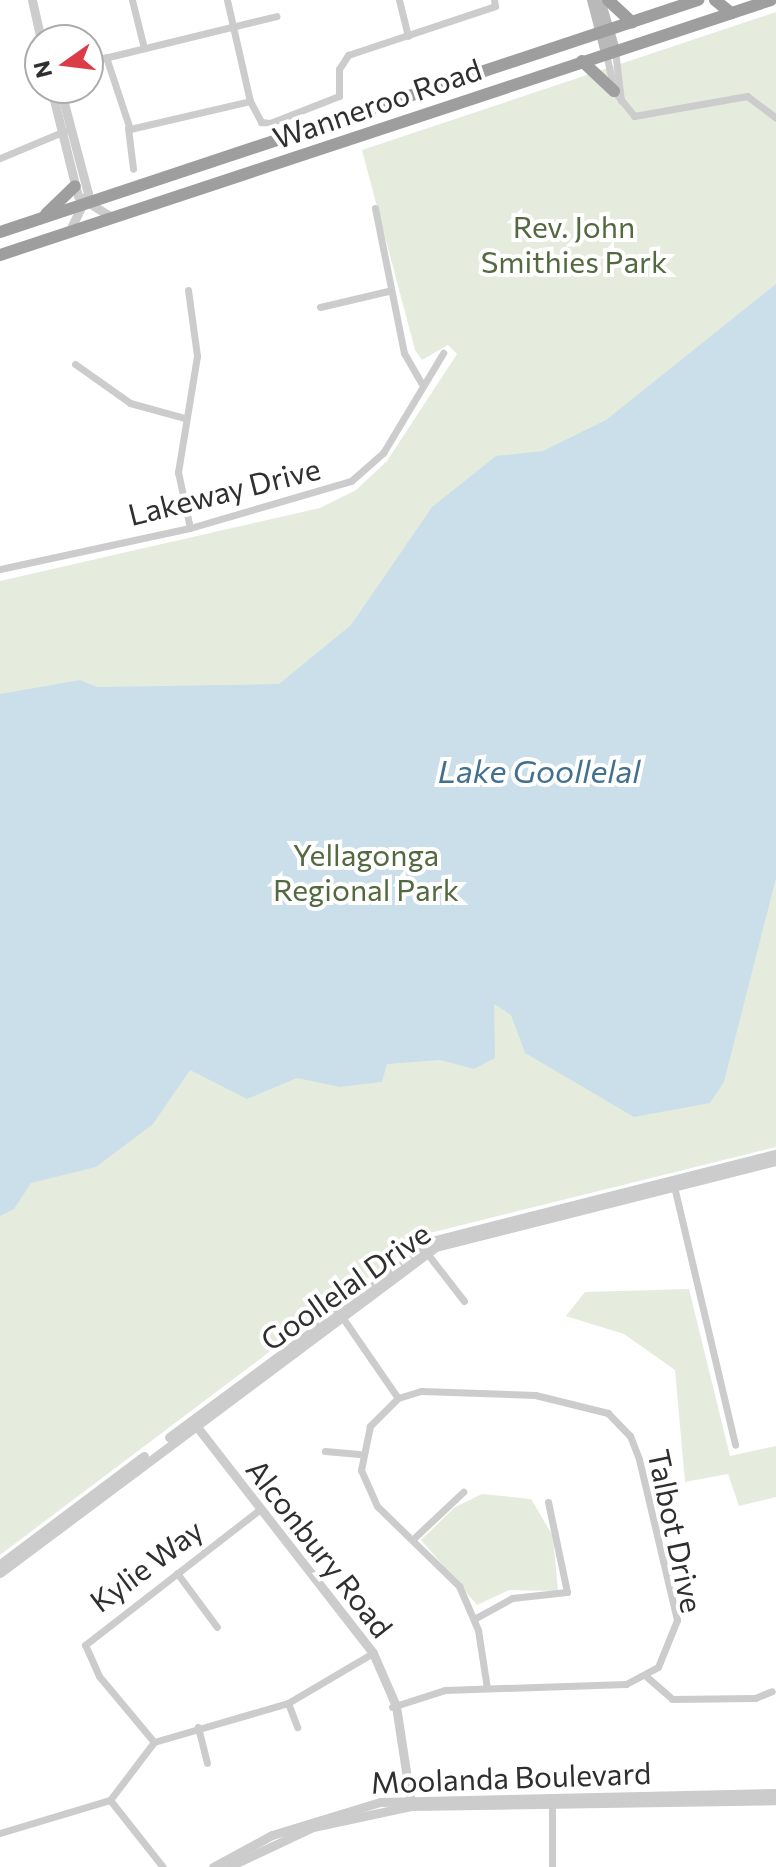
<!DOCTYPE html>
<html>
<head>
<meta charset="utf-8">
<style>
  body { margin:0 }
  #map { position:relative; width:776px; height:1867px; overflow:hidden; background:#fff; font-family:Commissioner,sans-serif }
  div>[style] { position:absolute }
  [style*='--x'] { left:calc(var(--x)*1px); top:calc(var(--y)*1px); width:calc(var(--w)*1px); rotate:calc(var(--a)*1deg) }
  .green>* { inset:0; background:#e5ecde }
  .water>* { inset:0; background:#cbdfea }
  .minor>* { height:7px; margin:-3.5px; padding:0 3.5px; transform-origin:3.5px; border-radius:3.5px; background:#ccc }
  .tertiary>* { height:9px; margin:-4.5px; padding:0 4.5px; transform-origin:4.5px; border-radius:4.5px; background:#ccc }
  .secondary>* { height:10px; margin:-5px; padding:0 5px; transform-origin:5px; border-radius:5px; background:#b9b9b9 }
  .trunk>* { height:12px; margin:-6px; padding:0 6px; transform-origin:6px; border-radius:6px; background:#9e9e9e }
  span { translate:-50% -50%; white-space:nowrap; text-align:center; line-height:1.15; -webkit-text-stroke:8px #fff; paint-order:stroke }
  .street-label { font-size:30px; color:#2f2f2f }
  .park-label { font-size:30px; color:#53693f }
  .water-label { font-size:32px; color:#41718e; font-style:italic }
  .north { position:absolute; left:24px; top:24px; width:80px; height:80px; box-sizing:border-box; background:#fff; border:2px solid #acacac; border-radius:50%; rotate:256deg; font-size:22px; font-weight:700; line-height:32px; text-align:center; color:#2f2f2f }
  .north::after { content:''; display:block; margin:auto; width:28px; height:36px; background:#dc3b48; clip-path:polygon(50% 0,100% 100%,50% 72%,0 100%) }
</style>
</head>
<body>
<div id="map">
  <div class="green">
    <i style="clip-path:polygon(776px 12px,776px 1147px,426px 1234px,0 1555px,0 581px,320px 508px,356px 490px,387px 461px,457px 354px,448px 345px,422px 360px,415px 350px,362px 150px)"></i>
    <i style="clip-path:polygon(689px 1289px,730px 1456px,776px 1446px,776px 1497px,739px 1506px,728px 1474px,685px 1482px,675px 1370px,624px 1334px,566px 1316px,585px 1292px)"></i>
    <i style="clip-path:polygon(482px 1494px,531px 1499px,553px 1536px,558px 1591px,509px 1590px,477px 1605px,421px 1540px,455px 1507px)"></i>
  </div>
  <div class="water">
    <i style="clip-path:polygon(776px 284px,776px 878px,724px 1082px,710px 1103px,634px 1117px,525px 1053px,511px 1015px,494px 1004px,495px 1058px,474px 1069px,440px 1060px,387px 1064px,382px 1082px,340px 1087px,297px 1078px,247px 1099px,190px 1070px,153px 1124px,96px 1167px,31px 1183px,14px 1209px,0 1216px,0 694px,80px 680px,97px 687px,279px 684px,351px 625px,432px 507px,496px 456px,543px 451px,606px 420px)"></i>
  </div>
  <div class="minor">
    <i style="--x:132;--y:0;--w:49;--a:76"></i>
    <i style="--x:227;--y:0;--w:104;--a:77.2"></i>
    <i style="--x:250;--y:101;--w:24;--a:62"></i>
    <i style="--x:261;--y:122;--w:9;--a:6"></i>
    <i style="--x:270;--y:123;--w:74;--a:-21.4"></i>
    <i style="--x:339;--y:96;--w:27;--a:-90"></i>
    <i style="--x:339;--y:69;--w:17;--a:-57"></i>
    <i style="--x:348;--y:55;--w:155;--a:-18.4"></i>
    <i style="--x:495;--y:6;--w:6;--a:-99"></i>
    <i style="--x:399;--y:0;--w:37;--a:76"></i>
    <i style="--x:615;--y:50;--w:51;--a:83.3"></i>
    <i style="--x:606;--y:53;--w:39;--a:78"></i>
    <i style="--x:614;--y:91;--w:32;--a:51"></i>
    <i style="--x:634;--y:116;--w:115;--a:-10"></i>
    <i style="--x:747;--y:96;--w:36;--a:37"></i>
    <i style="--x:106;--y:57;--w:76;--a:71.6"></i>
    <i style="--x:130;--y:129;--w:123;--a:-13.1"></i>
    <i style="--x:88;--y:62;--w:194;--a:-13.7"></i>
    <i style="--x:128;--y:128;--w:41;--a:83"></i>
    <i style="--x:0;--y:158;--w:70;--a:-22.6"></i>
    <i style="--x:375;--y:208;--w:148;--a:78.7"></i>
    <i style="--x:404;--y:353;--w:34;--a:60"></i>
    <i style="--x:188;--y:290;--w:67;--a:82.2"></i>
    <i style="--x:197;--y:356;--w:118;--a:99.3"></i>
    <i style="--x:178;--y:472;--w:57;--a:77.9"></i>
    <i style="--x:320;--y:307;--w:70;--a:-13.2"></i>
    <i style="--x:75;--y:364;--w:67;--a:35.3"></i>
    <i style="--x:130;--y:403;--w:57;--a:15.3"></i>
    <i style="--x:0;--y:569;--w:194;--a:-12.2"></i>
    <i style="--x:190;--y:528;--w:168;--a:-16.3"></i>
    <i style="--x:351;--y:481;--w:43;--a:-41.2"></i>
    <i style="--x:383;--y:453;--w:117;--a:-59"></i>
    <i style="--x:673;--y:1182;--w:270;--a:76.7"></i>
    <i style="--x:426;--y:1252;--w:62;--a:52.2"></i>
    <i style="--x:340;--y:1314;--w:102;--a:55.4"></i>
    <i style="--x:325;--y:1451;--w:34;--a:5"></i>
    <i style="--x:413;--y:1539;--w:69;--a:-43.2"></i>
    <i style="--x:177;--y:1573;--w:67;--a:53.5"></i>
    <i style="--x:474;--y:1619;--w:43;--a:-28.9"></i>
    <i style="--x:512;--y:1598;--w:55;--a:-6.2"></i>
    <i style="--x:567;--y:1592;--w:92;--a:-101.9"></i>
    <i style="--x:647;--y:1677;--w:33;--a:41"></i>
    <i style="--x:672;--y:1699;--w:83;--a:-0.7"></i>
    <i style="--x:755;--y:1698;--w:18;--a:-22"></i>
    <i style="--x:288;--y:1703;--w:26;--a:69"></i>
    <i style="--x:392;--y:1707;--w:56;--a:-17.8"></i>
    <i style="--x:445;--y:1690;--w:181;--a:-1.9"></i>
    <i style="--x:626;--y:1684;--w:36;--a:-28"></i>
    <i style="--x:658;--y:1667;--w:51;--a:-68"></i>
    <i style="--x:677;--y:1620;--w:165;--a:-103.3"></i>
    <i style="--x:639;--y:1459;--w:25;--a:-111"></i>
    <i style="--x:630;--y:1436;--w:32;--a:-134"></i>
    <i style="--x:608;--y:1413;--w:75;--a:-166.1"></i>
    <i style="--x:535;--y:1395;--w:114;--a:-178"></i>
    <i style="--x:421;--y:1391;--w:24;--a:163"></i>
    <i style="--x:398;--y:1398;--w:40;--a:135"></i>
    <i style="--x:370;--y:1426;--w:45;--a:101.6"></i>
    <i style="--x:361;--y:1470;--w:39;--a:66"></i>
    <i style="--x:377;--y:1506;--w:115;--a:44.3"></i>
    <i style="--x:459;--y:1586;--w:48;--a:66.6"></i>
    <i style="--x:478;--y:1630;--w:59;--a:81.2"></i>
    <i style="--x:198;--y:1727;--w:37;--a:76"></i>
    <i style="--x:154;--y:1742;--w:86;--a:-129.8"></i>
    <i style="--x:99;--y:1676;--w:34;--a:-114"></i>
    <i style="--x:85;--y:1645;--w:220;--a:-37.8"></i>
    <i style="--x:110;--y:1800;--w:85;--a:51.7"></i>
    <i style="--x:0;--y:1833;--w:115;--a:-16.7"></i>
    <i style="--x:110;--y:1800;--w:73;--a:-52.8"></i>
    <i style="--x:154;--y:1742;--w:140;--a:-16.2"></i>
    <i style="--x:288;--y:1703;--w:99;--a:-30.5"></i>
    <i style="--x:552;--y:1867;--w:65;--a:-90"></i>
  </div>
  <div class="tertiary">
    <i style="--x:32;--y:0;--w:41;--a:77.3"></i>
    <i style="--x:51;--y:88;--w:111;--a:76"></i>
    <i style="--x:78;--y:196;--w:41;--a:32.2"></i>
    <i style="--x:60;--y:88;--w:109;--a:75.1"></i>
    <i style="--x:88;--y:193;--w:43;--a:116"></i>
    <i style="--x:194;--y:1423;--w:291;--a:52.1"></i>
    <i style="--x:373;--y:1653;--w:58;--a:66.5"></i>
    <i style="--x:396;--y:1706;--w:99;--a:81.3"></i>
    <i style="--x:169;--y:1437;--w:331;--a:-36.5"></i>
    <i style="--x:435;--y:1240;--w:352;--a:-14.2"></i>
    <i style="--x:0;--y:1564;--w:180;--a:-36.9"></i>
    <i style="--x:0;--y:1573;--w:544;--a:-36.79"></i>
    <i style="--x:436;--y:1247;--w:351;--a:-14.2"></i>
    <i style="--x:213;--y:1867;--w:67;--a:-28.5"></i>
    <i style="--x:272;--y:1835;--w:113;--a:-17"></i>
    <i style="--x:380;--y:1802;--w:396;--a:-1.3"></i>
    <i style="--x:228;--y:1867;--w:94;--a:-25.2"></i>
    <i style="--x:313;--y:1827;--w:100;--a:-12.1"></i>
    <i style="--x:411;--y:1806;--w:365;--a:-0.9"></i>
  </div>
  <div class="secondary">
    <i style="--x:592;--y:0;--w:55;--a:75.2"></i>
    <i style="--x:600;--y:0;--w:52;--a:73.3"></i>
  </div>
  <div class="trunk">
    <i style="--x:608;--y:0;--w:33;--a:43"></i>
    <i style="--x:715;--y:0;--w:21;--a:39"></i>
    <i style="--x:582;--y:61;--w:44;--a:43.2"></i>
    <i style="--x:46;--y:214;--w:40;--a:-44"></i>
    <i style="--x:0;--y:232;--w:736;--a:-18.39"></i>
    <i style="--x:0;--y:255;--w:812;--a:-18.3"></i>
  </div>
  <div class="street-label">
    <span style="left:377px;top:103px;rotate:-19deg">Wanneroo Road</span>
    <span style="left:224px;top:491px;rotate:-14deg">Lakeway Drive</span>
    <span style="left:345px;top:1286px;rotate:-35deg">Goollelal Drive</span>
    <span style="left:676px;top:1531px;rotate:78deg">Talbot Drive</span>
    <span style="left:320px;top:1548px;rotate:52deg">Alconbury Road</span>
    <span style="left:146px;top:1565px;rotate:-37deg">Kylie Way</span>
    <span style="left:511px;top:1777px;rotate:-2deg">Moolanda Boulevard</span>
  </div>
  <div class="park-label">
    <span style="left:574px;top:243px">Rev. John<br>Smithies Park</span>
    <span style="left:366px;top:871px">Yellagonga<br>Regional Park</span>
  </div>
  <div class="water-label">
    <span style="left:539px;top:770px">Lake Goollelal</span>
  </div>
  <div class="north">N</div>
</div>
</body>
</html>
